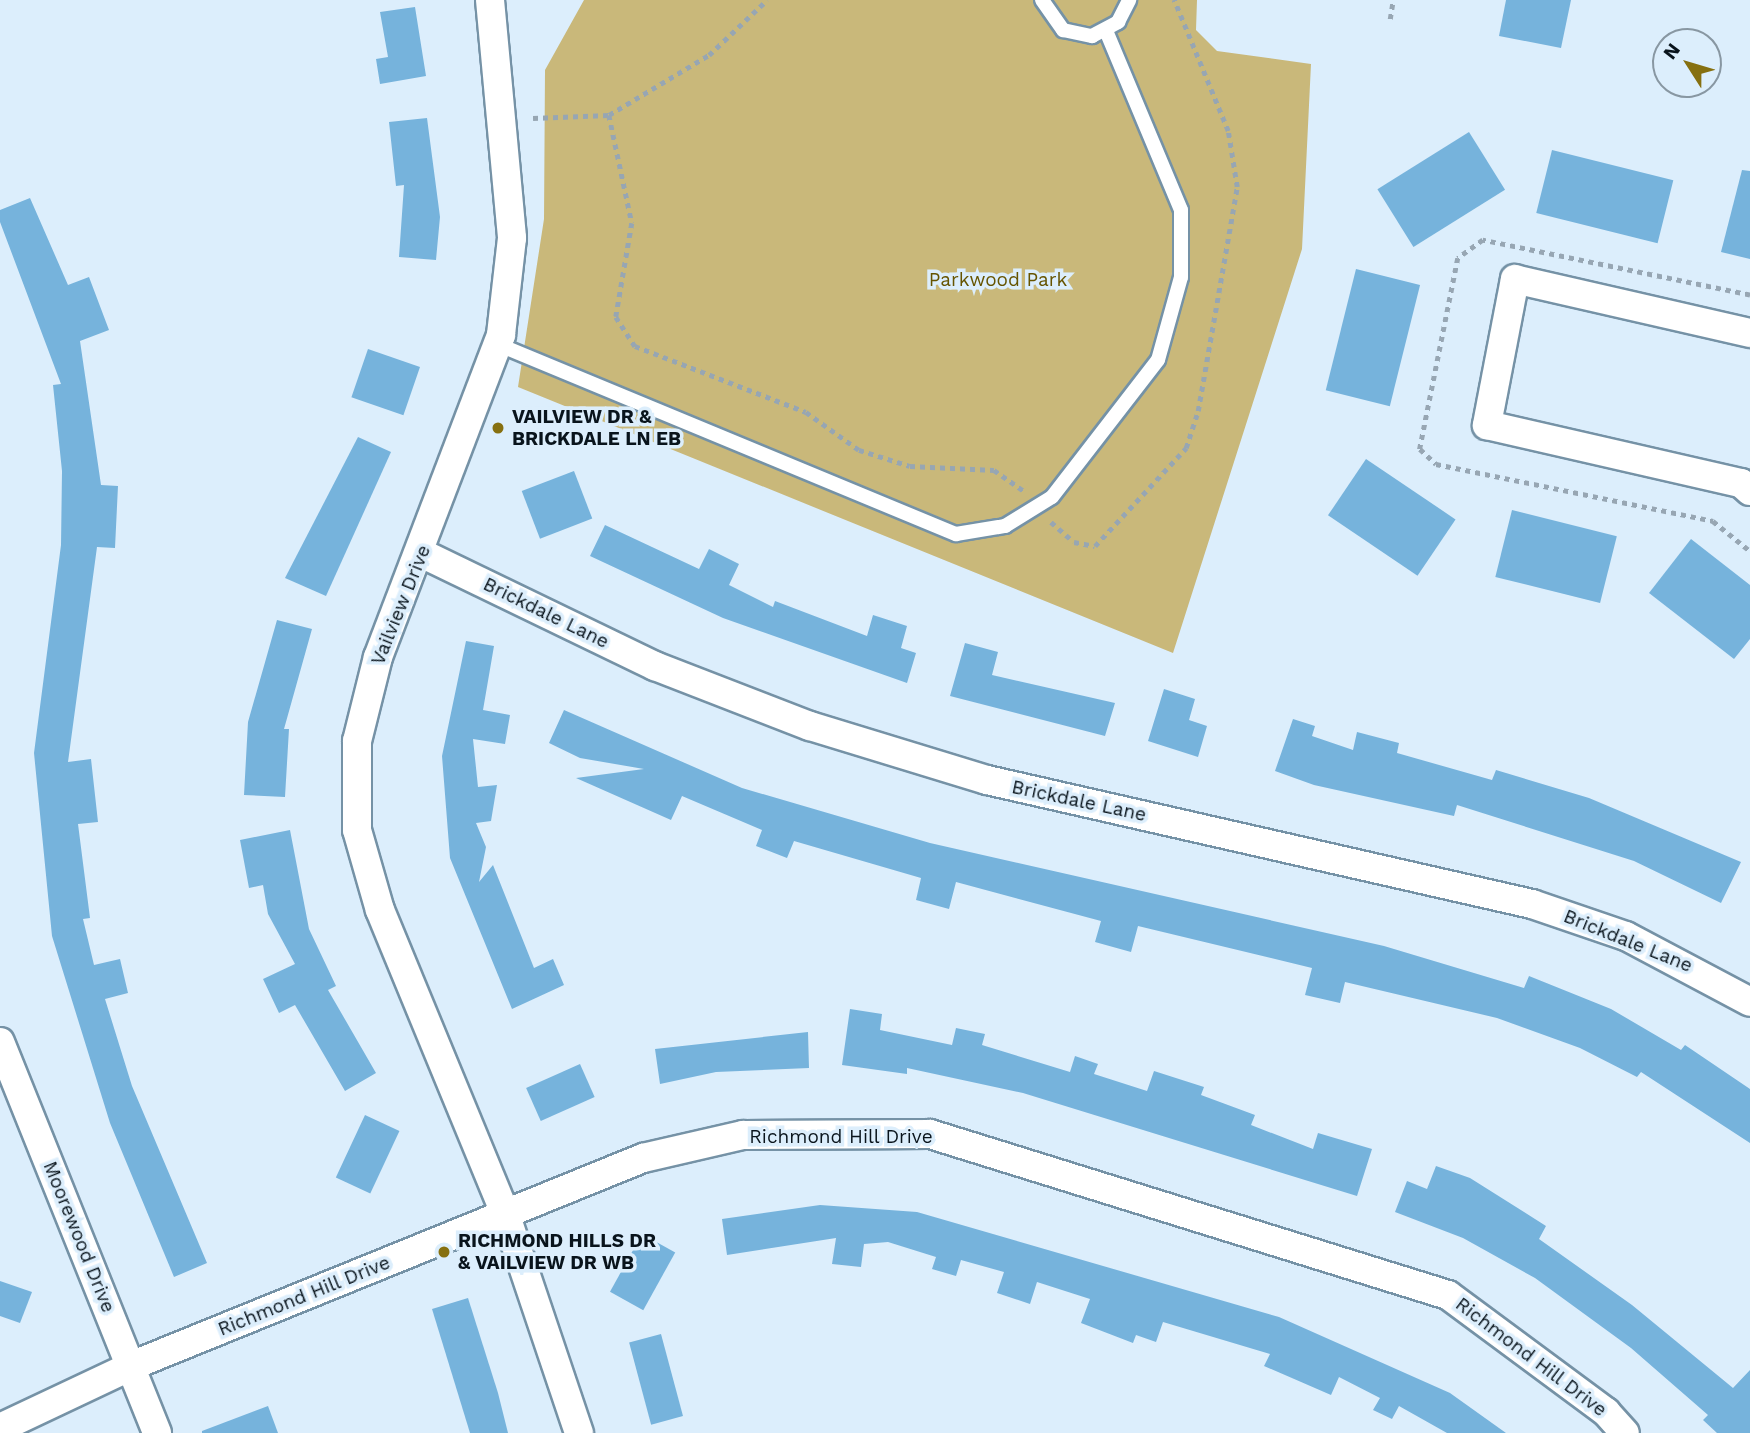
<!DOCTYPE html>
<html>
<head>
<meta charset="utf-8">
<style>
  body { margin:0 }
  #map { position:relative; width:1750px; height:1433px; overflow:hidden; background:#dceefc; font-family:"Work Sans",sans-serif }
  div>[style] { position:absolute }
  [style*='--x'] { left:calc(var(--x)*1px); top:calc(var(--y)*1px); width:calc(var(--w)*1px); rotate:calc(var(--a)*1deg) }
  .green>* { inset:0; background:#c9b87a }
  .building>* { inset:0; background:#76b3dc; transform-origin:0 0 }
  .path>* { height:4.5px; margin-top:-2.25px; transform-origin:0; background:repeating-linear-gradient(90deg,#97a6b3 0 5px,transparent 0 10px) }
  .roads { filter:drop-shadow(2px 0 #7592a6) drop-shadow(-2px 0 #7592a6) drop-shadow(0 2px #7592a6) drop-shadow(0 -2px #7592a6) }
  .lane>* { height:14px; margin:-7px; padding:0 7px; transform-origin:7px; border-radius:7px; background:#fff }
  .street>* { height:28px; margin:-14px; padding:0 14px; transform-origin:14px; border-radius:14px; background:#fff }
  .dots>* { width:19px; height:19px; translate:-50% -50%; box-sizing:border-box; border:4px solid #dceefc; border-radius:50% }
  span { translate:-50% -50%; white-space:nowrap; text-align:center; line-height:1.15; -webkit-text-stroke:7px #dceefc; paint-order:stroke }
  .park-label { font-size:19px; color:#665400 }
  .poi-label { font-size:19px; color:#09141c; font-weight:700 }
  .left { translate:0 -50%; text-align:left }
  .street-label { font-size:19px; color:#09141c }
  .north { position:absolute; left:1652px; top:28px; width:70px; height:70px; box-sizing:border-box; background:#dceefc; border:2px solid #8897a2; border-radius:50%; rotate:307deg; font-size:19px; font-weight:700; line-height:28px; text-align:center; color:#09141c }
  .north::after { content:''; display:block; margin:auto; width:24px; height:32px; background:#867010; clip-path:polygon(50% 0,100% 100%,50% 72%,0 100%) }
</style>
</head>
<body>
<div id="map">
  <div class="green">
    <i style="clip-path:polygon(584px 0,1197px 0,1196px 30px,1217px 51px,1311px 64px,1302px 249px,1173px 653px,518px 387px,544px 219px,545px 70px)"></i>
  </div>
  <div class="building">
    <i style="clip-path:polygon(1506px 0,1571px 0,1561px 48px,1499px 36px)"></i>
    <i style="clip-path:polygon(415px 7px,426px 76px,380px 84px,376px 59px,388px 57px,380px 12px)"></i>
    <i style="clip-path:polygon(427px 118px,440px 217px,436px 260px,399px 257px,404px 185px,396px 186px,389px 122px)"></i>
    <i style="left:1469px;top:132px;width:68px;height:108px;rotate:58deg"></i>
    <i style="left:1552px;top:150px;width:125px;height:65px;rotate:14deg"></i>
    <i style="clip-path:polygon(1742px 170px,1750px 171px,1750px 259px,1721px 252px)"></i>
    <i style="clip-path:polygon(30px 198px,68px 285px,89px 277px,109px 330px,80px 341px,101px 485px,118px 486px,115px 548px,97px 547px,68px 762px,91px 759px,98px 822px,78px 824px,90px 918px,83px 919px,94px 965px,120px 959px,128px 993px,105px 999px,132px 1086px,207px 1263px,174px 1277px,110px 1123px,52px 936px,34px 753px,61px 545px,62px 471px,53px 385px,61px 384px,0 222px,0 210px)"></i>
    <i style="left:1356px;top:269px;width:66px;height:125px;rotate:14deg"></i>
    <i style="left:368px;top:349px;width:55px;height:51px;rotate:19deg"></i>
    <i style="clip-path:polygon(358px 437px,391px 452px,326px 596px,285px 578px)"></i>
    <i style="left:1366px;top:459px;width:108px;height:68px;rotate:34deg"></i>
    <i style="left:574px;top:471px;width:51px;height:56px;rotate:69deg"></i>
    <i style="left:1512px;top:510px;width:108px;height:69px;rotate:14deg"></i>
    <i style="clip-path:polygon(605px 525px,699px 569px,709px 549px,739px 564px,729px 585px,773px 607px,775px 601px,867px 636px,873px 615px,907px 626px,901px 648px,916px 653px,907px 683px,723px 618px,590px 556px)"></i>
    <i style="clip-path:polygon(1691px 539px,1750px 585px,1750px 639px,1734px 659px,1649px 593px)"></i>
    <i style="clip-path:polygon(277px 620px,312px 629px,284px 729px,289px 729px,285px 797px,244px 795px,248px 722px)"></i>
    <i style="clip-path:polygon(466px 641px,494px 646px,483px 710px,510px 715px,505px 744px,473px 739px,478px 787px,497px 785px,491px 821px,476px 823px,486px 847px,479px 882px,493px 865px,534px 968px,553px 959px,564px 985px,512px 1009px,450px 858px,442px 756px)"></i>
    <i style="clip-path:polygon(965px 643px,998px 652px,992px 675px,1115px 703px,1105px 736px,950px 696px)"></i>
    <i style="clip-path:polygon(1164px 689px,1195px 699px,1189px 720px,1207px 726px,1198px 757px,1148px 741px)"></i>
    <i style="clip-path:polygon(564px 710px,742px 788px,930px 843px,1384px 946px,1524px 988px,1529px 976px,1611px 1009px,1681px 1050px,1685px 1045px,1750px 1089px,1750px 1143px,1641px 1072px,1637px 1077px,1580px 1048px,1497px 1018px,1345px 982px,1340px 1003px,1305px 995px,1312px 968px,1138px 926px,1131px 952px,1095px 942px,1101px 921px,956px 882px,949px 909px,916px 900px,921px 878px,794px 841px,787px 858px,756px 846px,762px 830px,682px 796px,671px 820px,576px 778px,644px 769px,580px 758px,549px 743px)"></i>
    <i style="clip-path:polygon(1293px 719px,1315px 726px,1312px 736px,1353px 750px,1357px 732px,1399px 743px,1397px 753px,1492px 780px,1496px 770px,1589px 798px,1741px 862px,1721px 903px,1634px 861px,1457px 805px,1454px 816px,1314px 785px,1275px 771px)"></i>
    <i style="clip-path:polygon(290px 830px,309px 929px,336px 986px,328px 990px,376px 1073px,345px 1091px,295px 1005px,279px 1013px,263px 979px,295px 964px,268px 914px,263px 885px,249px 888px,240px 840px)"></i>
    <i style="clip-path:polygon(850px 1009px,882px 1014px,880px 1030px,952px 1045px,956px 1028px,985px 1034px,982px 1045px,1070px 1072px,1075px 1056px,1098px 1064px,1094px 1074px,1147px 1091px,1154px 1071px,1204px 1087px,1201px 1095px,1255px 1115px,1251px 1125px,1313px 1149px,1318px 1133px,1372px 1149px,1357px 1196px,1023px 1093px,907px 1068px,907px 1074px,842px 1065px)"></i>
    <i style="clip-path:polygon(808px 1032px,809px 1068px,716px 1072px,660px 1084px,655px 1049px)"></i>
    <i style="left:580px;top:1064px;width:36px;height:59px;rotate:66deg"></i>
    <i style="left:365px;top:1115px;width:38px;height:69px;rotate:25deg"></i>
    <i style="clip-path:polygon(1436px 1166px,1470px 1178px,1546px 1226px,1539px 1239px,1632px 1305px,1733px 1388px,1750px 1370px,1750px 1433px,1717px 1433px,1703px 1420px,1708px 1415px,1631px 1348px,1535px 1278px,1463px 1238px,1395px 1212px,1407px 1181px,1427px 1189px)"></i>
    <i style="clip-path:polygon(820px 1205px,917px 1212px,1279px 1317px,1450px 1393px,1506px 1433px,1447px 1433px,1399px 1406px,1392px 1419px,1373px 1410px,1380px 1398px,1339px 1377px,1331px 1395px,1264px 1366px,1270px 1354px,1163px 1322px,1156px 1342px,1136px 1335px,1133px 1343px,1081px 1323px,1090px 1299px,1037px 1282px,1030px 1304px,997px 1293px,1004px 1272px,961px 1260px,956px 1276px,932px 1269px,936px 1257px,888px 1242px,864px 1244px,861px 1267px,832px 1264px,836px 1238px,727px 1255px,722px 1219px)"></i>
    <i style="left:642px;top:1234px;width:38px;height:66px;rotate:29deg"></i>
    <i style="clip-path:polygon(0 1281px,32px 1292px,20px 1323px,0 1316px)"></i>
    <i style="clip-path:polygon(468px 1298px,498px 1393px,508px 1433px,470px 1433px,432px 1309px)"></i>
    <i style="left:661px;top:1334px;width:85px;height:33px;rotate:75deg"></i>
    <i style="clip-path:polygon(268px 1406px,278px 1433px,202px 1433px,202px 1431px)"></i>
  </div>
  <div class="path">
    <i style="--x:1390;--y:19;--w:19;--a:-81"></i>
    <i style="--x:609;--y:115;--w:110;--a:78"></i>
    <i style="--x:632;--y:223;--w:95;--a:99.7"></i>
    <i style="--x:616;--y:317;--w:35;--a:57"></i>
    <i style="--x:635;--y:346;--w:183;--a:21.1"></i>
    <i style="--x:806;--y:412;--w:65;--a:35.6"></i>
    <i style="--x:859;--y:450;--w:53;--a:17.4"></i>
    <i style="--x:910;--y:466;--w:84;--a:2.7"></i>
    <i style="--x:994;--y:470;--w:38;--a:35"></i>
    <i style="--x:533;--y:118;--w:76;--a:-2.3"></i>
    <i style="--x:609;--y:115;--w:117;--a:-31"></i>
    <i style="--x:709;--y:55;--w:80;--a:-43.5"></i>
    <i style="--x:1750;--y:295;--w:273;--a:-168.4"></i>
    <i style="--x:1483;--y:240;--w:31;--a:144"></i>
    <i style="--x:1458;--y:258;--w:195;--a:101.3"></i>
    <i style="--x:1420;--y:449;--w:22;--a:43"></i>
    <i style="--x:1436;--y:464;--w:283;--a:11.6"></i>
    <i style="--x:1713;--y:521;--w:48;--a:39"></i>
    <i style="--x:1051;--y:522;--w:30;--a:41"></i>
    <i style="--x:1074;--y:542;--w:21;--a:11"></i>
    <i style="--x:1095;--y:546;--w:134;--a:-47.1"></i>
    <i style="--x:1186;--y:448;--w:39;--a:-72"></i>
    <i style="--x:1198;--y:411;--w:227;--a:-80.1"></i>
    <i style="--x:1237;--y:187;--w:57;--a:-99.1"></i>
    <i style="--x:1228;--y:131;--w:142;--a:-112.4"></i>
  </div>
  <div class="roads">
    <div class="lane">
      <i style="--x:1042;--y:0;--w:37;--a:55"></i>
      <i style="--x:1063;--y:30;--w:30;--a:12"></i>
      <i style="--x:1092;--y:36;--w:30;--a:-28"></i>
      <i style="--x:1118;--y:22;--w:25;--a:-63"></i>
      <i style="--x:497;--y:344;--w:497;--a:22.5"></i>
      <i style="--x:956;--y:534;--w:50;--a:-9.3"></i>
      <i style="--x:1005;--y:526;--w:55;--a:-31.7"></i>
      <i style="--x:1052;--y:497;--w:173;--a:-52.3"></i>
      <i style="--x:1158;--y:360;--w:86;--a:-74.5"></i>
      <i style="--x:1181;--y:277;--w:67;--a:-90"></i>
      <i style="--x:1181;--y:210;--w:194;--a:-112.7"></i>
    </div>
    <div class="street">
      <i style="--x:490;--y:0;--w:239;--a:84.7"></i>
      <i style="--x:512;--y:238;--w:98;--a:96.5"></i>
      <i style="--x:501;--y:335;--w:345;--a:110.9"></i>
      <i style="--x:378;--y:657;--w:87;--a:104"></i>
      <i style="--x:357;--y:741;--w:89;--a:90"></i>
      <i style="--x:357;--y:830;--w:83;--a:74"></i>
      <i style="--x:380;--y:910;--w:328;--a:67.6"></i>
      <i style="--x:505;--y:1213;--w:232;--a:71.4"></i>
      <i style="--x:1750;--y:333;--w:241;--a:-167.1"></i>
      <i style="--x:1515;--y:279;--w:149;--a:100.9"></i>
      <i style="--x:1487;--y:425;--w:261;--a:12.9"></i>
      <i style="--x:1741;--y:483;--w:12;--a:42"></i>
      <i style="--x:423;--y:554;--w:258;--a:25.8"></i>
      <i style="--x:655;--y:666;--w:166;--a:21.2"></i>
      <i style="--x:810;--y:726;--w:185;--a:17"></i>
      <i style="--x:987;--y:780;--w:559;--a:12.82"></i>
      <i style="--x:1532;--y:904;--w:99;--a:18.8"></i>
      <i style="--x:1626;--y:936;--w:140;--a:28"></i>
      <i style="--x:0;--y:1042;--w:421;--a:68.1"></i>
      <i style="--x:0;--y:1428;--w:145;--a:-25.3"></i>
      <i style="--x:131;--y:1366;--w:553;--a:-22.11"></i>
      <i style="--x:643;--y:1158;--w:103;--a:-13"></i>
      <i style="--x:743;--y:1135;--w:187;--a:-0.3"></i>
      <i style="--x:930;--y:1134;--w:542;--a:17.27"></i>
      <i style="--x:1448;--y:1295;--w:197;--a:36.5"></i>
      <i style="--x:1606;--y:1412;--w:28;--a:48"></i>
    </div>
  </div>
  <div class="dots">
    <i style="left:498px;top:428px;background:#867010"></i>
    <i style="left:444px;top:1252px;background:#867010"></i>
  </div>
  <div class="park-label">
    <span style="left:998px;top:280px">Parkwood Park</span>
  </div>
  <div class="poi-label">
    <span class="left" style="left:512px;top:428px">VAILVIEW DR &amp;<br>BRICKDALE LN EB</span>
    <span class="left" style="left:458px;top:1252px">RICHMOND HILLS DR<br>&amp; VAILVIEW DR WB</span>
  </div>
  <div class="street-label">
    <span style="left:401px;top:605px;rotate:-68deg">Vailview Drive</span>
    <span style="left:546px;top:613px;rotate:26deg">Brickdale Lane</span>
    <span style="left:1079px;top:801px;rotate:12deg">Brickdale Lane</span>
    <span style="left:1628px;top:941px;rotate:22deg">Brickdale Lane</span>
    <span style="left:841px;top:1137px">Richmond Hill Drive</span>
    <span style="left:79px;top:1237px;rotate:68deg">Moorewood Drive</span>
    <span style="left:304px;top:1296px;rotate:-22deg">Richmond Hill Drive</span>
    <span style="left:1531px;top:1357px;rotate:37deg">Richmond Hill Drive</span>
  </div>
  <div class="north">N</div>
</div>
</body>
</html>
